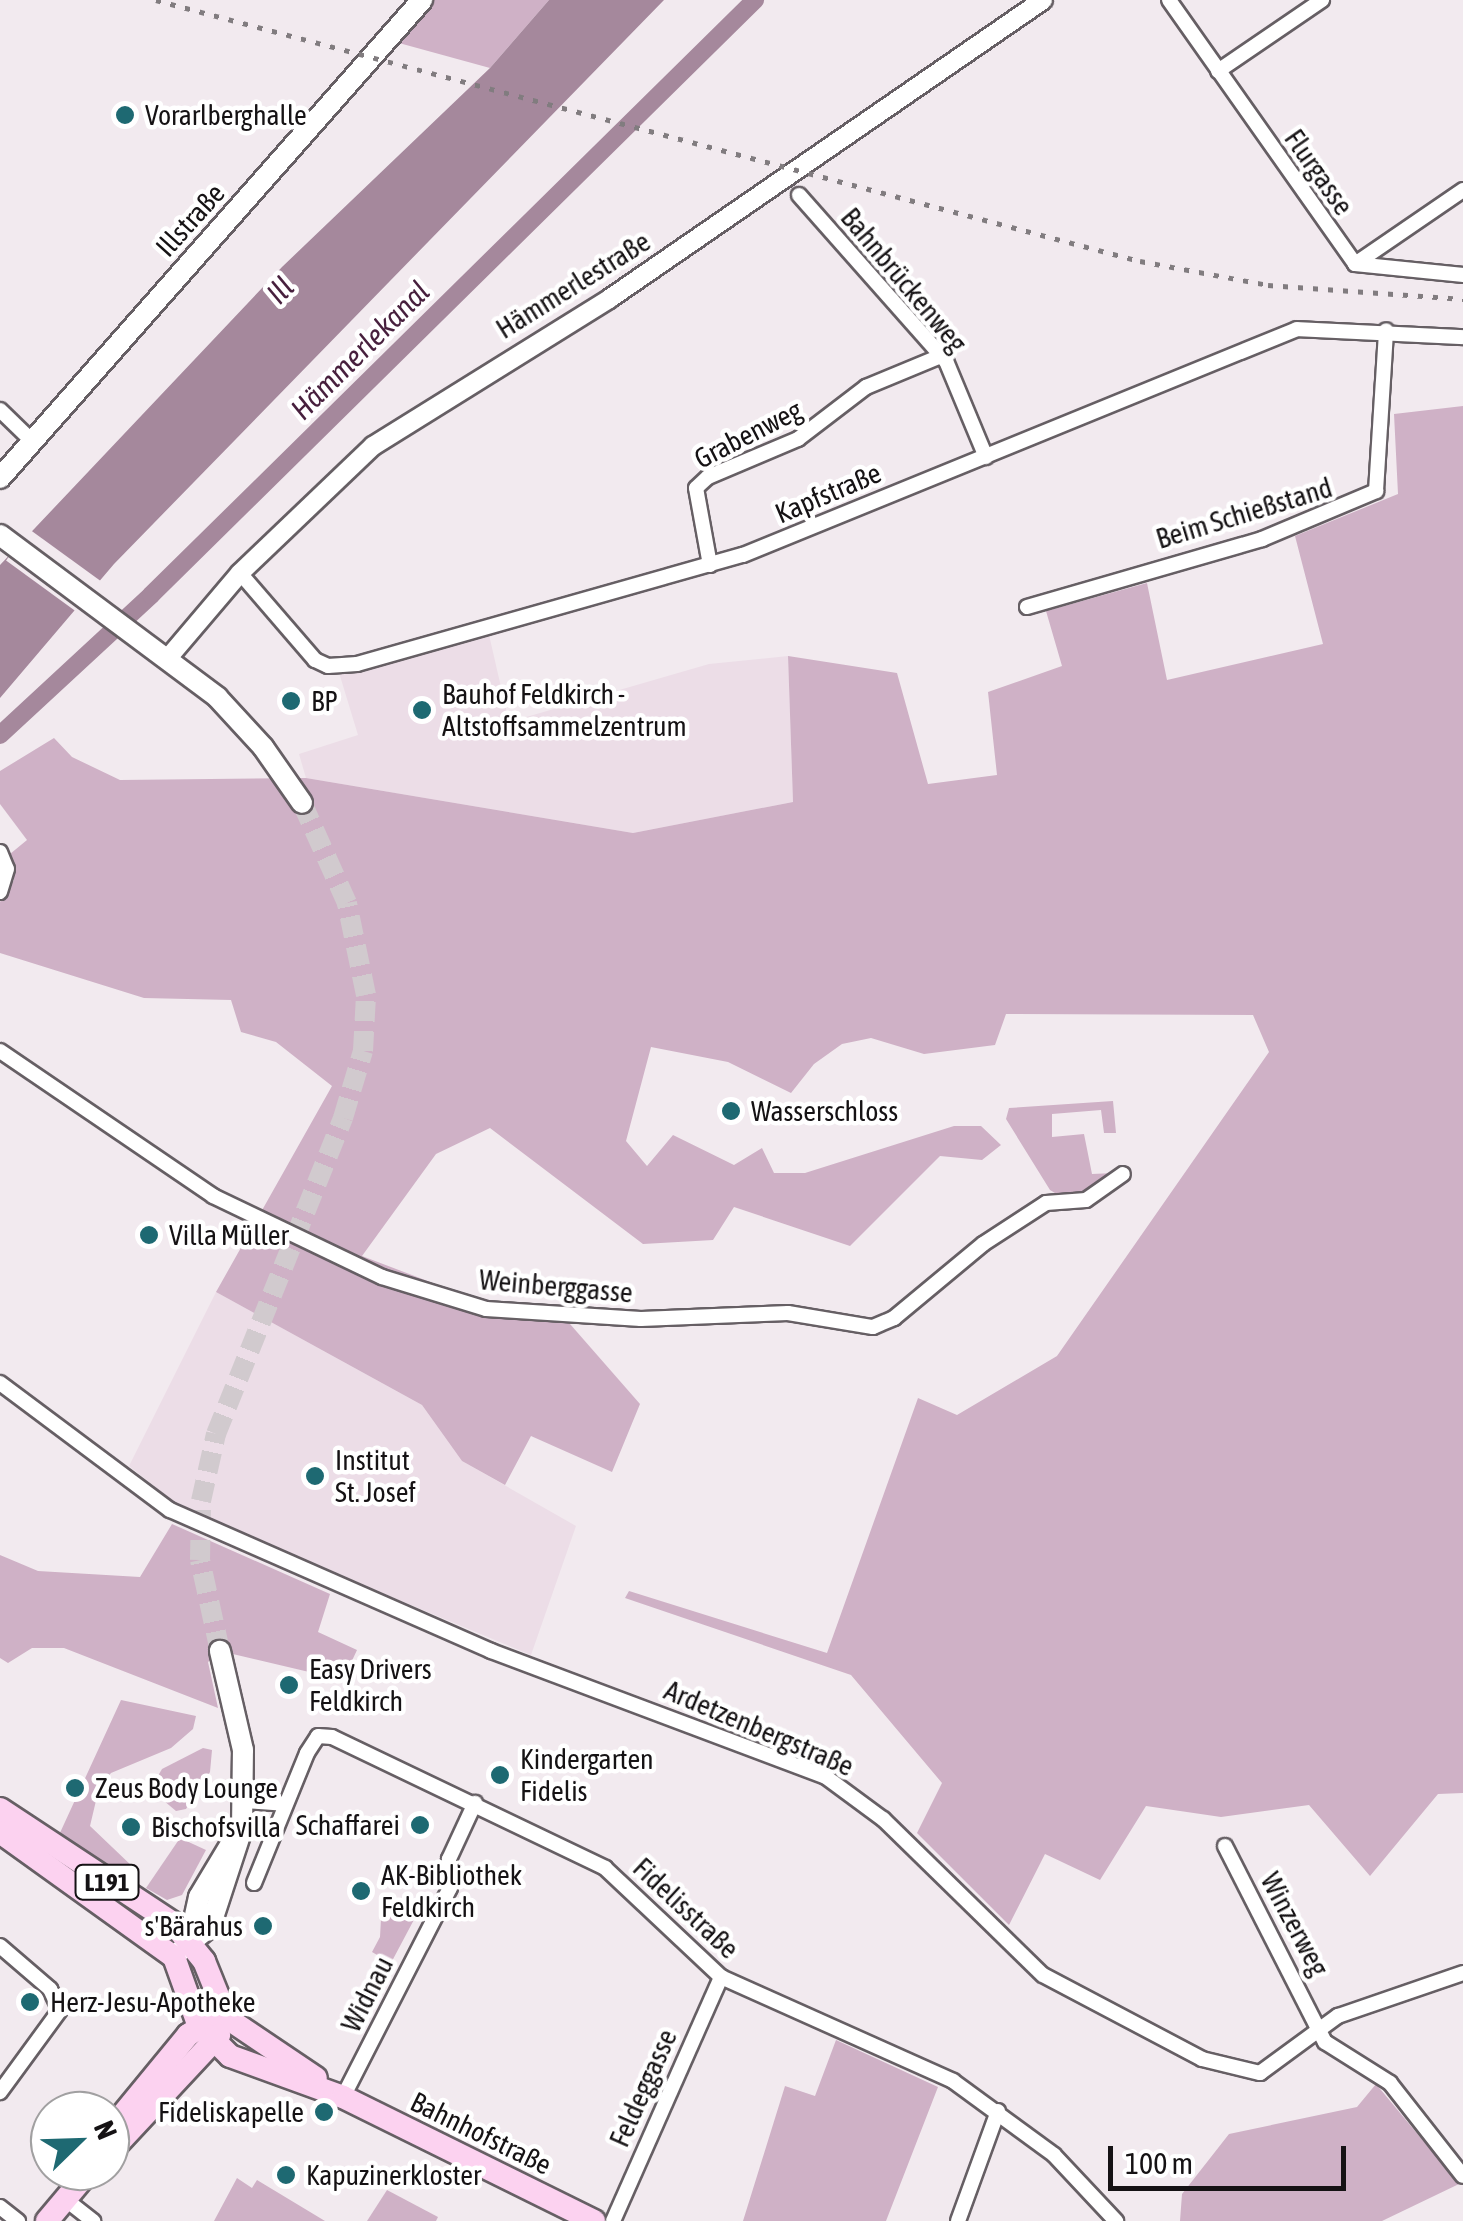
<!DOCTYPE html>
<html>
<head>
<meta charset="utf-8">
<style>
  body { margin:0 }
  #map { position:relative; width:1463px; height:2221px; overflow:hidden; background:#f2eaef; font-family:"Asap Condensed",sans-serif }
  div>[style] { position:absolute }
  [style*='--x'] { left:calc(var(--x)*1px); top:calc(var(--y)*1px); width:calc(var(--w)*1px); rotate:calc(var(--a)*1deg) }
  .built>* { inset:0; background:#ecdde7 }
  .green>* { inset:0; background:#cfb1c6 }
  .water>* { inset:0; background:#a5889c }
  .pier>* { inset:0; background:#f2eaef; transform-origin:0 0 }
  .canal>* { height:18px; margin:-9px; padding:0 9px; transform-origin:9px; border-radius:9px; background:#a5889c }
  .secondary-tunnel>* { height:20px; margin-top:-10px; transform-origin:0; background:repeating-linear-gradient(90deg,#d1cace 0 20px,transparent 0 30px) }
  .roads { filter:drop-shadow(2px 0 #665f64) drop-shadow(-2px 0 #665f64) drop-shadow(0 2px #665f64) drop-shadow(0 -2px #665f64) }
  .minor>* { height:14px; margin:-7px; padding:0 7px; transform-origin:7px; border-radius:7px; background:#fff }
  .tertiary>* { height:18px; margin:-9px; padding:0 9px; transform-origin:9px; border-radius:9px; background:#fff }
  .secondary>* { height:20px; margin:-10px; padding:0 10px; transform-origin:10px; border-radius:10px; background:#fff }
  .primary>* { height:22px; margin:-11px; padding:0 11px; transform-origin:11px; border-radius:11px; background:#fcd2f0 }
  .rail>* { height:5px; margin-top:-2.5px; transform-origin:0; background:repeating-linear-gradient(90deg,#817c7f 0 5px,transparent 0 15px) }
  .dots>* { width:28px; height:28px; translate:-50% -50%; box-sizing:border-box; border:5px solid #fff; border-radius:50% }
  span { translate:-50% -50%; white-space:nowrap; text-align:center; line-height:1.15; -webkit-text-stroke:9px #fff; paint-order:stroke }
  .shield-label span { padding:2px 8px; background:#fff; border:2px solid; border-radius:8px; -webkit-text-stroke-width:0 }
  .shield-label { font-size:25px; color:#151214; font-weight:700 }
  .poi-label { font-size:28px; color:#151214 }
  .left { translate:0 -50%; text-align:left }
  .right { translate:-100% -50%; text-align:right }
  .street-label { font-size:28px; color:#151214 }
  .water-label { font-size:30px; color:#471f3d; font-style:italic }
  .north { position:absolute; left:30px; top:2091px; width:100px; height:100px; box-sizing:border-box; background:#fff; border:2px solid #a1a0a1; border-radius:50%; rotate:67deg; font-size:28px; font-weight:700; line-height:40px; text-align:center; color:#151214 }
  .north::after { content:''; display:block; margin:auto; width:35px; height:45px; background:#1e6972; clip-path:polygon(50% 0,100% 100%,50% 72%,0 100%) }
  .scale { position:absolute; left:1108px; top:2146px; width:238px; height:45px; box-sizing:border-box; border:5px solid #151214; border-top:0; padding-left:12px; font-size:30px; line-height:35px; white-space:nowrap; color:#151214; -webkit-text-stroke:8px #fff; paint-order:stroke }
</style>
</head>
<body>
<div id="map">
  <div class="built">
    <i style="clip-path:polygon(487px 626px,509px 722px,709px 664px,788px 656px,793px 802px,633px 833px,306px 778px,299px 754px,358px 735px,337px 666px)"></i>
    <i style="clip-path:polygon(216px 1292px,422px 1405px,462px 1461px,576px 1526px,531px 1655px,187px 1512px,129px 1466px)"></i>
  </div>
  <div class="green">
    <i style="clip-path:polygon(422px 0,549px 0,490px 68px,388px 40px)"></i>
    <i style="clip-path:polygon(1463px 406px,1463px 1793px,1438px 1794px,1370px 1876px,1309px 1805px,1221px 1817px,1146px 1806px,1100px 1880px,1045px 1854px,1009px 1925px,917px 1833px,942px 1783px,851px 1675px,625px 1598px,629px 1591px,827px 1653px,918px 1398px,957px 1415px,1057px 1356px,1269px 1052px,1253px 1015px,1006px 1014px,995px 1045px,924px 1054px,871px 1038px,842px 1044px,814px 1064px,791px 1093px,728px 1062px,651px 1047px,626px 1141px,647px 1166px,673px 1135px,734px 1165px,762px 1148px,774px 1173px,805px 1173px,954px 1126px,981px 1126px,1001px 1145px,982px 1160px,940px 1156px,850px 1246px,734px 1207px,713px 1240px,643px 1244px,490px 1128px,436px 1154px,362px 1256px,488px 1304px,556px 1308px,640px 1404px,612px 1472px,531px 1436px,505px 1485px,462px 1461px,422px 1405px,216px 1292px,332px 1086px,276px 1042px,241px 1032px,231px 1000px,144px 998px,0 953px,0 902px,14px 880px,10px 854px,27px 840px,0 804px,0 771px,54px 738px,72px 757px,120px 780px,306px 778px,633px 833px,793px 802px,788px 656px,897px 673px,928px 784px,997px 775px,988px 692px,1062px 666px,1046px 611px,1147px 583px,1167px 680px,1323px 644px,1295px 536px,1398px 494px,1394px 414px)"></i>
    <i style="clip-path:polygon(1113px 1101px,1116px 1133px,1104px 1133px,1101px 1110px,1052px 1114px,1052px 1137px,1084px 1134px,1092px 1174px,1114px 1173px,1087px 1193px,1065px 1199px,1050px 1190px,1006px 1119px,1009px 1108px)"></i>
    <i style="clip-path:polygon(172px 1524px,330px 1594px,318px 1632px,357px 1650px,343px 1680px,220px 1651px,208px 1662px,218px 1708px,64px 1648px,32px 1648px,8px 1663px,0 1658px,0 1555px,38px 1571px,140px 1577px)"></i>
    <i style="clip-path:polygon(121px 1700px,196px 1716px,193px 1729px,171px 1748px,111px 1773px,99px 1788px,90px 1826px,134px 1868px,132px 1881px,59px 1835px)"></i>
    <i style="clip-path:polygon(203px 1748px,212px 1750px,210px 1772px,186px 1809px,176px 1811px,157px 1795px,155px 1781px,162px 1769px)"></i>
    <i style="clip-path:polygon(180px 1838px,206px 1850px,182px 1895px,167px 1900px,146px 1888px)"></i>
    <i style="clip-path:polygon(382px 1900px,417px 1914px,391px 1963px,372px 1952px,380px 1937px)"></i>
    <i style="clip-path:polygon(836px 2040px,938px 2087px,886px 2221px,743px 2221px,785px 2086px,815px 2096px)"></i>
    <i style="clip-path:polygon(1376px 2084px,1459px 2184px,1382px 2221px,1180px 2221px,1182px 2194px,1229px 2134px,1357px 2107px)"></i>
    <i style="clip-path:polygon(237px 2178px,252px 2188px,257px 2180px,325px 2221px,214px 2221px)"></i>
    <i style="clip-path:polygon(387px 2190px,438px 2217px,436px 2221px,367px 2221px)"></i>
  </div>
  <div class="water">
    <i style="clip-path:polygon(549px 0,664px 0,114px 564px,0 698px,0 565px,282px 267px,490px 68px)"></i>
  </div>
  <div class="pier">
    <i style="left:29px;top:529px;width:92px;height:39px;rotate:36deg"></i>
  </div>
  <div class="canal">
    <i style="--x:0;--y:735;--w:206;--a:-42.8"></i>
    <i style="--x:151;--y:595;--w:848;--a:-44.57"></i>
  </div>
  <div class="secondary-tunnel">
    <i style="--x:220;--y:1651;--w:93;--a:-102.4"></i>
    <i style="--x:200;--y:1560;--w:59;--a:-89"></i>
    <i style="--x:201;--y:1501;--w:69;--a:-77.4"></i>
    <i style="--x:216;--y:1434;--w:341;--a:-68.1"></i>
    <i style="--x:343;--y:1118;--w:70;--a:-73.4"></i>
    <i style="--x:363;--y:1051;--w:56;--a:-86.9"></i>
    <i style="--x:366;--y:995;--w:94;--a:-101.7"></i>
    <i style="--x:347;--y:903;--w:110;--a:-114.2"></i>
  </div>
  <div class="roads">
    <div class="minor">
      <i style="--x:1169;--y:0;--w:323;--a:54.8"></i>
      <i style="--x:1355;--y:264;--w:131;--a:-34.4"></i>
      <i style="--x:1218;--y:71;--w:126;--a:-34.3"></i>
      <i style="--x:799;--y:195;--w:222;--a:48.5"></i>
      <i style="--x:946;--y:361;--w:104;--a:67.4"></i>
      <i style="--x:1355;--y:264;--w:109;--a:5.8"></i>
      <i style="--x:0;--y:410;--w:43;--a:44.1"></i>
      <i style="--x:710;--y:565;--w:78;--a:-100.3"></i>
      <i style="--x:696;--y:488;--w:16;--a:-43"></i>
      <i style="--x:708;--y:477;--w:98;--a:-22.9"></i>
      <i style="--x:798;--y:439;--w:86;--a:-37.4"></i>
      <i style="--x:866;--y:387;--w:81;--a:-22.5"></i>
      <i style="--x:240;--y:573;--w:115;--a:49.2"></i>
      <i style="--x:315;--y:660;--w:14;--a:25"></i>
      <i style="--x:328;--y:666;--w:29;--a:-4"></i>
      <i style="--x:357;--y:664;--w:401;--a:-15.8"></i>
      <i style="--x:743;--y:555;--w:598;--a:-22.19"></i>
      <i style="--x:1297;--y:329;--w:166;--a:2.8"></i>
      <i style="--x:1027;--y:607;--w:245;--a:-16.1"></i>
      <i style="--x:1262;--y:539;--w:124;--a:-22.8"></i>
      <i style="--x:1376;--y:491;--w:161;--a:-86.4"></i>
      <i style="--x:0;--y:852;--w:18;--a:68"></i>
      <i style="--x:7;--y:869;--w:24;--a:107"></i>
      <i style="--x:0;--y:1051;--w:258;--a:34.2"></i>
      <i style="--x:213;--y:1196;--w:187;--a:25.6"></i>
      <i style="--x:382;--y:1277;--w:109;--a:17.1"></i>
      <i style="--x:486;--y:1309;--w:155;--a:3.7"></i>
      <i style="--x:641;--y:1319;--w:147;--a:-2.3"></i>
      <i style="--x:788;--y:1313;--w:86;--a:9.4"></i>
      <i style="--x:873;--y:1327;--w:23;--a:-23"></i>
      <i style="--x:894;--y:1318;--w:116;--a:-39.7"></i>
      <i style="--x:983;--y:1244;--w:75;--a:-33.1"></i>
      <i style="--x:1046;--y:1203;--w:40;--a:-4.3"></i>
      <i style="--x:1086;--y:1200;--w:45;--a:-35.1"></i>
      <i style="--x:0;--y:1383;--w:212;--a:36.8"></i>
      <i style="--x:170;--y:1510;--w:351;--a:23.7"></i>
      <i style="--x:491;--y:1651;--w:358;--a:20.6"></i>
      <i style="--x:826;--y:1777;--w:71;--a:36.4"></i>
      <i style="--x:883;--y:1819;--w:223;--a:44.3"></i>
      <i style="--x:1043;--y:1975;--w:180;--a:27.8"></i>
      <i style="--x:1202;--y:2059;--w:60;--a:13.6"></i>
      <i style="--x:1260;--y:2073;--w:97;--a:-36.2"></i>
      <i style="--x:1338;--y:2016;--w:132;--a:-19"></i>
      <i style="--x:245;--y:1801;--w:39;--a:4"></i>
      <i style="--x:1225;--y:1846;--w:220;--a:63"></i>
      <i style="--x:1325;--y:2042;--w:77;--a:32.2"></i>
      <i style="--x:1390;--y:2083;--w:118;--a:51.9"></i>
      <i style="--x:254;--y:1883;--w:140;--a:-67.8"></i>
      <i style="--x:307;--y:1753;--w:20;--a:-57"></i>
      <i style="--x:318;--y:1736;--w:14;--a:4"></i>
      <i style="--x:332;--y:1737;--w:303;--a:25.6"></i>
      <i style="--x:605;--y:1868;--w:159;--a:43.2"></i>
      <i style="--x:721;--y:1977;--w:254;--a:24.1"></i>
      <i style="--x:953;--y:2081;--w:125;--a:36.2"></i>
      <i style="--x:1054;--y:2155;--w:91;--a:46.8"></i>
      <i style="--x:0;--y:1946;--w:66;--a:40.7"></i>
      <i style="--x:50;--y:1989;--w:23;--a:65"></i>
      <i style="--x:60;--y:2010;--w:102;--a:126.2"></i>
      <i style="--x:343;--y:2097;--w:235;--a:-62.9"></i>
      <i style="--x:450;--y:1888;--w:29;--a:-92"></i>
      <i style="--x:449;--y:1859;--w:62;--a:-65.1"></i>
      <i style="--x:65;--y:2199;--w:36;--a:38"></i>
      <i style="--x:0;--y:2207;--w:23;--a:38"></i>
      <i style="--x:613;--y:2221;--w:267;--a:-66.1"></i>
      <i style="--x:958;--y:2221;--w:117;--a:-70"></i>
    </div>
    <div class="tertiary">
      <i style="--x:168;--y:658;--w:111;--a:-49.7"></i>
      <i style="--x:240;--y:573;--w:184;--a:-43.7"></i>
      <i style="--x:373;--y:446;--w:278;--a:-31.9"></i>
      <i style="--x:609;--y:299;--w:527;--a:-34.56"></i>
    </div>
    <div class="secondary">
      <i style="--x:0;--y:478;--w:638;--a:-48.56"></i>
      <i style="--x:0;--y:535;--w:271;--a:36.7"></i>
      <i style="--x:217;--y:697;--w:68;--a:47.4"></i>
      <i style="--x:263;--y:747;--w:68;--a:55.1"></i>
      <i style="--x:190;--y:1938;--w:42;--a:-77.6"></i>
      <i style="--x:199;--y:1897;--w:70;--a:-59"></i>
      <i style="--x:180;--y:1951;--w:38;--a:-39"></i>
      <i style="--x:210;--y:1927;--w:103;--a:-71.9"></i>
      <i style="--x:242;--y:1829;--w:79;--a:-89.3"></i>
      <i style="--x:243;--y:1750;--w:102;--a:-103.1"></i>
    </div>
    <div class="primary">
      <i style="--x:0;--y:1809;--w:207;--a:33.4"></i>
      <i style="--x:173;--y:1923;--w:49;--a:50.8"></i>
      <i style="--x:204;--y:1961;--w:61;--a:68"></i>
      <i style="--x:227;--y:2018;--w:107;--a:34"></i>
      <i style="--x:0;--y:1832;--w:214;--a:35.7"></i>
      <i style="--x:174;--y:1957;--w:71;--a:70.3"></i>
      <i style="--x:198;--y:2024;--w:45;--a:45"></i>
      <i style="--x:230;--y:2056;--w:120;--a:19.9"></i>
      <i style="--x:343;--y:2097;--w:280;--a:26.3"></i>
      <i style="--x:110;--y:2130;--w:123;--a:-50.6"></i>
      <i style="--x:188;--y:2035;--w:24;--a:-33"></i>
      <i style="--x:110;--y:2152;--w:160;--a:-47"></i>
      <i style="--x:47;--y:2221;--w:65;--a:-50"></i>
    </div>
  </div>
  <div class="rail">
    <i style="--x:156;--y:0;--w:1018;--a:14.86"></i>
    <i style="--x:1140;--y:261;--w:130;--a:10.6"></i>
    <i style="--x:1268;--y:285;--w:196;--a:4.1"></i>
  </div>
  <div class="dots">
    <i style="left:125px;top:115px;background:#1e6972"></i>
    <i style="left:291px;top:701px;background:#1e6972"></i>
    <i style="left:422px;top:710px;background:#1e6972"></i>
    <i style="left:731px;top:1111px;background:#1e6972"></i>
    <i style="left:149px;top:1235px;background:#1e6972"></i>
    <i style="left:315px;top:1476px;background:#1e6972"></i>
    <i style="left:289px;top:1685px;background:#1e6972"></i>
    <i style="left:500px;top:1775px;background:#1e6972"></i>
    <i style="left:75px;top:1788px;background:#1e6972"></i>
    <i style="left:420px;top:1825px;background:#1e6972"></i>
    <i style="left:131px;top:1827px;background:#1e6972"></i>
    <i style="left:361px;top:1891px;background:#1e6972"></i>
    <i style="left:263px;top:1926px;background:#1e6972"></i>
    <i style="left:30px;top:2002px;background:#1e6972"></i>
    <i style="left:324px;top:2112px;background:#1e6972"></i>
    <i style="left:286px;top:2175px;background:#1e6972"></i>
  </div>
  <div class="shield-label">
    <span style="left:107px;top:1882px">L191</span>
  </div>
  <div class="poi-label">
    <span class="left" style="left:145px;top:115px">Vorarlberghalle</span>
    <span class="left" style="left:442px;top:710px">Bauhof Feldkirch -<br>Altstoffsammelzentrum</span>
    <span class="left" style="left:311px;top:701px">BP</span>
    <span class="left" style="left:751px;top:1111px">Wasserschloss</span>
    <span class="left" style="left:169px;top:1235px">Villa Müller</span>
    <span class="left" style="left:335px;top:1476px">Institut<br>St. Josef</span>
    <span class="left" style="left:309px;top:1685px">Easy Drivers<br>Feldkirch</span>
    <span class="left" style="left:520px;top:1775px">Kindergarten<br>Fidelis</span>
    <span class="left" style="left:95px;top:1788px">Zeus Body Lounge</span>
    <span class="right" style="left:400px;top:1825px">Schaffarei</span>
    <span class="left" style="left:151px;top:1827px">Bischofsvilla</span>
    <span class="left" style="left:381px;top:1891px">AK-Bibliothek<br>Feldkirch</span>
    <span class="right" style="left:243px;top:1926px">s'Bärahus</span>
    <span class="left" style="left:50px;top:2002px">Herz-Jesu-Apotheke</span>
    <span class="right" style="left:304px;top:2112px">Fideliskapelle</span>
    <span class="left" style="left:306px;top:2175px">Kapuzinerkloster</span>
  </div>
  <div class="street-label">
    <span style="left:1319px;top:172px;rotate:55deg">Flurgasse</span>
    <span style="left:190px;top:220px;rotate:-48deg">Illstraße</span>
    <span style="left:904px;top:280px;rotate:50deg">Bahnbrückenweg</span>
    <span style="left:573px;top:285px;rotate:-32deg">Hämmerlestraße</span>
    <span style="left:748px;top:434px;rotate:-27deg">Grabenweg</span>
    <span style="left:828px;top:493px;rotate:-23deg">Kapfstraße</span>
    <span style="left:1244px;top:513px;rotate:-17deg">Beim Schießstand</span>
    <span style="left:556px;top:1286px;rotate:5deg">Weinberggasse</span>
    <span style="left:759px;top:1728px;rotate:23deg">Ardetzenbergstraße</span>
    <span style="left:686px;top:1908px;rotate:43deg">Fidelisstraße</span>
    <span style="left:1295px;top:1924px;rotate:62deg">Winzerweg</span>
    <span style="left:367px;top:1994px;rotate:-63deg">Widnau</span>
    <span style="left:643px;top:2088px;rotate:-66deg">Feldeggasse</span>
    <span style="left:481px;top:2133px;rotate:26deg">Bahnhofstraße</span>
  </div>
  <div class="water-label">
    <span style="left:280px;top:290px;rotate:-46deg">Ill</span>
    <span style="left:360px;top:350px;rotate:-45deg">Hämmerlekanal</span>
  </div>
  <div class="north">N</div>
  <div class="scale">100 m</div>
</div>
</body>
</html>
